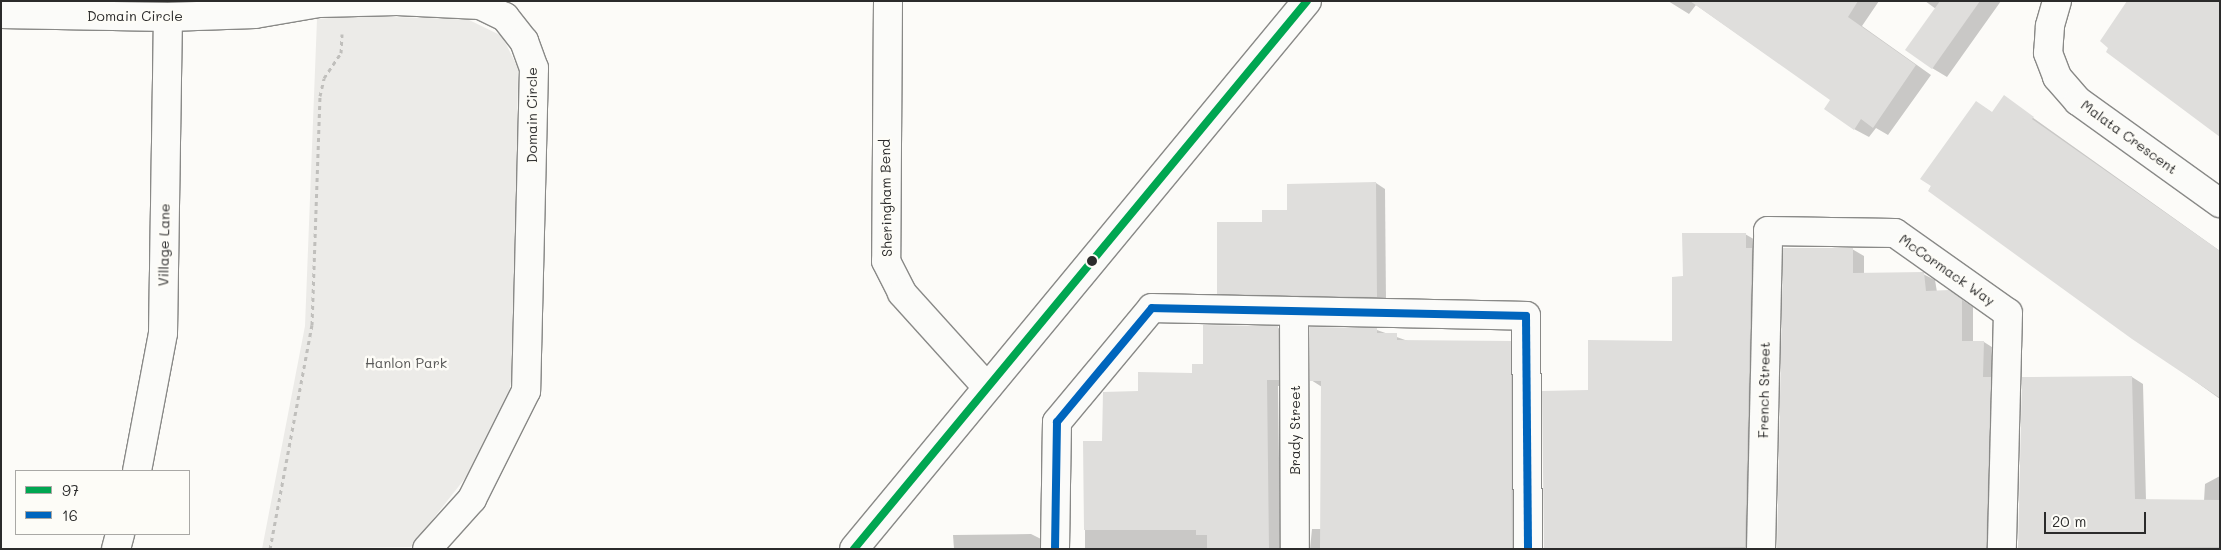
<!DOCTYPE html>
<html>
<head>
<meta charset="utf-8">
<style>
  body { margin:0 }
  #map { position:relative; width:2221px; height:550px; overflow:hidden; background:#fcfbf8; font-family:Mali,sans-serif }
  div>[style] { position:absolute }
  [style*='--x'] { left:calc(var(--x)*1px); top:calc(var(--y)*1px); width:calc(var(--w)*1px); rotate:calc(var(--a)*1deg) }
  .green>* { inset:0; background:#ecebe8 }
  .shadow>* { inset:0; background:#0003 }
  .building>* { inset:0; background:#dfdedc }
  .path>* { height:3px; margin-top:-1.5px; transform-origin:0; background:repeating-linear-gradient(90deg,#c0bfbc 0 4px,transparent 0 8px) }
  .roads { filter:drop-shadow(1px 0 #898987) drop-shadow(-1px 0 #898987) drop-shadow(0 1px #898987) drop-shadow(0 -1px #898987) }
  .minor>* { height:28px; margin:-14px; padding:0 14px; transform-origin:14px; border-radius:14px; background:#fbfbf9 }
  .bus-1>* { height:8px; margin:-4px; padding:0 4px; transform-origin:4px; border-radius:4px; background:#00a651 }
  .bus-2>* { height:8px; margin:-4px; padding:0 4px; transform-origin:4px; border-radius:4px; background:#0065bd }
  .dots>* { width:14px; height:14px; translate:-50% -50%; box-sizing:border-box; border:2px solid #fdfcf7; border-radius:50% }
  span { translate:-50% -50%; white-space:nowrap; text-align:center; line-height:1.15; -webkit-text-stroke:5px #fdfcf7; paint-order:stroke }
  .street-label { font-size:14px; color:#2b2b2b }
  .park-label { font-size:14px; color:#585857 }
  .frame { position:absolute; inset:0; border:2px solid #2b2b2b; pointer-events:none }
  .legend { position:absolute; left:15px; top:470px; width:175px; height:65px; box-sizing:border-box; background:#fdfcf7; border:1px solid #a9a8a5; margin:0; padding:6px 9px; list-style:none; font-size:15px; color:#2b2b2b }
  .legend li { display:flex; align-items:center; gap:10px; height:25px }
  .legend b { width:25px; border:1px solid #a9a8a5 }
  .scale { position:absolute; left:2044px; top:512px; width:102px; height:22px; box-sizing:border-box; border:2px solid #2b2b2b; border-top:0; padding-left:6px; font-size:15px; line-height:18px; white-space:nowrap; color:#2b2b2b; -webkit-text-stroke:4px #fdfcf7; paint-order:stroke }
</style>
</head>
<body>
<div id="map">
  <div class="green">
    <i style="clip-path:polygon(353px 16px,467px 19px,502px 36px,518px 68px,514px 365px,506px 409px,492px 444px,411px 547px,262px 549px,305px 326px,317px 19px)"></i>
  </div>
  <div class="shadow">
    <i style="clip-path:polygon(1668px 1px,1879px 1px,1862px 26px,1931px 75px,1888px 135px,1876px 128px,1869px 137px,1854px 129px,1832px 100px,1696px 5px,1689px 14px)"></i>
    <i style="clip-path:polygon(1925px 1px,2001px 1px,1947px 77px,1932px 68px,1936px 9px)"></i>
    <i style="clip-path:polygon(2004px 97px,2220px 251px,2220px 399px,1929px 190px,1976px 102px,1993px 113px)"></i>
    <i style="clip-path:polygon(1376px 183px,1385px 189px,1386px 302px,1227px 298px,1218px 293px,1263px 223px,1289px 211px)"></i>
    <i style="clip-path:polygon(1745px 234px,1757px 241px,1757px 549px,1545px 549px,1589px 392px,1673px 342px,1684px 278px)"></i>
    <i style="clip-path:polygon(1784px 249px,1852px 249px,1864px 256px,1864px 274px,1923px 274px,1935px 280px,1937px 292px,1961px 299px,1973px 307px,1973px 342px,1984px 342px,1995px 349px,1998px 549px,1778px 549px)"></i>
    <i style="clip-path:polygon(1205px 326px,1278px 328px,1290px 334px,1290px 386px,1278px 386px,1280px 531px,1291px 537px,1292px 549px,1085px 549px,1085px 443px,1104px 442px,1139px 393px,1194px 374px,1204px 365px)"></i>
    <i style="clip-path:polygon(1377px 330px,1408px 341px,1510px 342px,1522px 349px,1524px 549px,1310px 549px,1312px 529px,1321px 529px,1322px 387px,1311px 380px)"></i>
    <i style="clip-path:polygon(2132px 377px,2143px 384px,2146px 500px,2204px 501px,2205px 484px,2220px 476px,2220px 549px,2019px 549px)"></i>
    <i style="clip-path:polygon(1031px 534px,1041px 539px,1041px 549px,954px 549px,953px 535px)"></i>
  </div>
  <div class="building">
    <i style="clip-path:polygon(1690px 1px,1858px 1px,1848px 17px,1916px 65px,1873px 128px,1861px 119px,1854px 130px,1824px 109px,1830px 100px)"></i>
    <i style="clip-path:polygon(1940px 1px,1980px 1px,1932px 69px,1905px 50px)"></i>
    <i style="clip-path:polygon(2127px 1px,2220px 1px,2220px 137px,2106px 52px,2108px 48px,2100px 41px)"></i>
    <i style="clip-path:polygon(2004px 95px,2034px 117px,2032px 119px,2220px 251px,2220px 398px,2132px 339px,1928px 191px,1931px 186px,1920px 179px,1976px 101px,1992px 112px)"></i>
    <i style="clip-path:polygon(1376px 182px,1377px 297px,1217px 294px,1217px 222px,1262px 222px,1262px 210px,1287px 210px,1287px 184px)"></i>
    <i style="clip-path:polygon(1682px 233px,1746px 233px,1746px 248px,1752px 248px,1745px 547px,1544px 549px,1542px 391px,1588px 390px,1588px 340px,1672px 341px,1672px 277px,1683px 276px)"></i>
    <i style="clip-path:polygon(1783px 248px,1853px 248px,1853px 273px,1924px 272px,1926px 291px,1949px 290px,1962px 299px,1962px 341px,1984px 341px,1983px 377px,1991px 377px,1986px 549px,1777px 548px)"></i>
    <i style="clip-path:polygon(1203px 325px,1278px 326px,1279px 380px,1267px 380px,1269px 549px,1207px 549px,1207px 535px,1196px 535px,1196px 530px,1084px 530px,1083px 441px,1102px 441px,1103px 392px,1138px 391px,1138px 372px,1192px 373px,1192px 364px,1203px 364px)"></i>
    <i style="clip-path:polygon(1310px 327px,1377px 328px,1377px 333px,1397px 333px,1397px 340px,1511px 341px,1512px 549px,1320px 549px,1321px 381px,1310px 381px)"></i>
    <i style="clip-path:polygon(2132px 376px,2135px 499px,2220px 500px,2220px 547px,2018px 549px,2022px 377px)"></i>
  </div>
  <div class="path">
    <i style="--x:270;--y:549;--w:228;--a:-79.4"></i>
    <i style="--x:312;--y:325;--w:229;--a:-88"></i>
    <i style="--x:320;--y:96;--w:18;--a:-77"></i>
    <i style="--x:324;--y:78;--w:30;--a:-56"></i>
    <i style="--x:341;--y:53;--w:19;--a:-87"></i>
  </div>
  <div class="roads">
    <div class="minor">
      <i style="--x:888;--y:1;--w:260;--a:90.4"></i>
      <i style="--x:886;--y:261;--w:36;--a:63"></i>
      <i style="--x:902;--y:293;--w:127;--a:47.9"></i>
      <i style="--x:2057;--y:1;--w:26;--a:106"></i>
      <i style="--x:2050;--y:26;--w:27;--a:94"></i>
      <i style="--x:2048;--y:53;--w:26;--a:69"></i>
      <i style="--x:2057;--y:77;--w:32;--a:49"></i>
      <i style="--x:2078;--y:101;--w:175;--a:35.7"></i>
      <i style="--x:1;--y:14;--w:167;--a:1"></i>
      <i style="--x:168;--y:17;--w:87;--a:-2"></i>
      <i style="--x:255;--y:14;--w:65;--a:-9.8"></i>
      <i style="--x:319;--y:3;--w:78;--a:-1.5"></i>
      <i style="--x:397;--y:1;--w:83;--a:2.8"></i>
      <i style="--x:480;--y:5;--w:28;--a:26"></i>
      <i style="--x:505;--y:17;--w:31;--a:52"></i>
      <i style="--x:524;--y:41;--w:29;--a:70"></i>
      <i style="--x:534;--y:68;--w:323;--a:91.4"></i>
      <i style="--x:526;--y:391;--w:121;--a:116.6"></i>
      <i style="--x:472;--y:499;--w:67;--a:132"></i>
      <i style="--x:1294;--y:311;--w:238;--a:89.8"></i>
      <i style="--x:137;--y:471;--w:140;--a:-79.3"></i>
      <i style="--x:163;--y:333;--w:316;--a:-89.1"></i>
      <i style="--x:116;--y:549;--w:16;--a:-75"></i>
      <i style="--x:854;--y:549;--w:711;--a:-50.42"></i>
      <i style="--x:1055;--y:549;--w:127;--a:-89.1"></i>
      <i style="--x:1057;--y:422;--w:148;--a:-50.2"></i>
      <i style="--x:1152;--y:308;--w:374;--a:1.2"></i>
      <i style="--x:1526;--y:316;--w:233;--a:89.5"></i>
      <i style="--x:1761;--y:549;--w:318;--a:-88.7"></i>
      <i style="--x:1768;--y:231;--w:127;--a:0.9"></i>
      <i style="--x:1895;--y:233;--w:138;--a:35.3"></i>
      <i style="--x:2008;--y:313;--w:236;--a:91.5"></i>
    </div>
  </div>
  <div class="bus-1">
    <i style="--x:854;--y:549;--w:711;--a:-50.42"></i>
  </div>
  <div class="bus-2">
    <i style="--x:1055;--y:549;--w:127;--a:-89.1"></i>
    <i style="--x:1057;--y:422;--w:148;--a:-50.2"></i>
    <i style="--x:1152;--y:308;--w:374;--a:1.2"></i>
    <i style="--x:1526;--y:316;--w:233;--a:89.5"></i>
  </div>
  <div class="dots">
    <i style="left:1092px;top:261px;background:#2b2b2b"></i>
  </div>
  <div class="street-label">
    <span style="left:135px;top:16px">Domain Circle</span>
    <span style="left:532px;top:115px;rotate:-90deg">Domain Circle</span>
    <span style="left:2129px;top:137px;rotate:36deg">Malata Crescent</span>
    <span style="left:886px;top:198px;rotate:-91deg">Sheringham Bend</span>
    <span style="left:164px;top:245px;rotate:-89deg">Village Lane</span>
    <span style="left:1947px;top:270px;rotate:35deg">McCormack Way</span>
    <span style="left:1764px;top:390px;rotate:-89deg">French Street</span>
    <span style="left:1295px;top:430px;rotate:-90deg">Brady Street</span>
  </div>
  <div class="park-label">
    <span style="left:406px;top:363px">Hanlon Park</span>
  </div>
  <div class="frame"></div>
  <ul class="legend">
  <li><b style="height:6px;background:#00a651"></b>97</li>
  <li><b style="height:6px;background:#0065bd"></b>16</li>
  </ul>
  <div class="scale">20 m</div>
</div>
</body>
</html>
